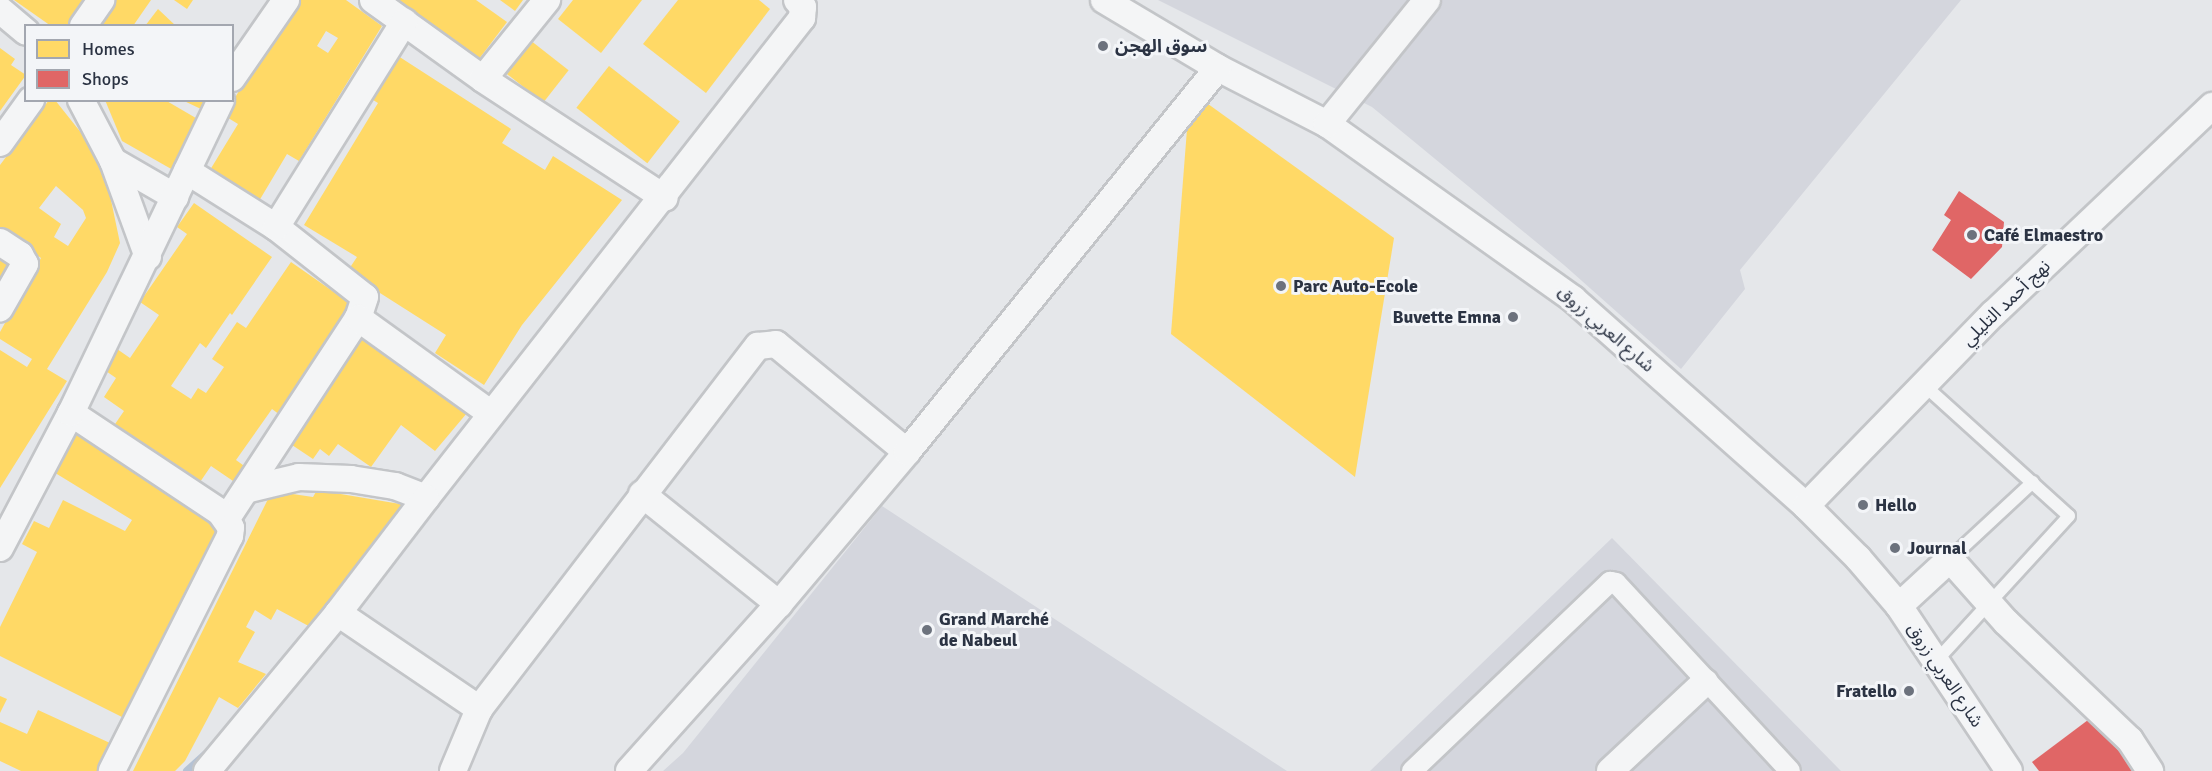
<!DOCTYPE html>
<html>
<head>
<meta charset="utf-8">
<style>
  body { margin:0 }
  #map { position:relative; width:2212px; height:771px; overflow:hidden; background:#e5e7ea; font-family:Signika,"Noto Sans Arabic",sans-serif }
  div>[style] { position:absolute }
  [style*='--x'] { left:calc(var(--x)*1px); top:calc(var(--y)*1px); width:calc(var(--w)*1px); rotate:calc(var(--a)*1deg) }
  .built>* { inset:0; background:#d4d6dd }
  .homes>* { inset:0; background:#ffd966; transform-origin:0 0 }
  .shops>* { inset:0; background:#e06666 }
  .stream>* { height:8px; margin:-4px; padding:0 4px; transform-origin:4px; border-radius:4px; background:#b5c2d4 }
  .roads { filter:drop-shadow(2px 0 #c3c5c8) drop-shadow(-2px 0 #c3c5c8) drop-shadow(0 2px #c3c5c8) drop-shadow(0 -2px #c3c5c8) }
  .service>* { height:12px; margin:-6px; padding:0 6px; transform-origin:6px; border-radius:6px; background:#f4f5f6 }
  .pedestrian>* { height:20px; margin:-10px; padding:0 10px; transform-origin:10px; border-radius:10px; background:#f4f5f6 }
  .minor>* { height:26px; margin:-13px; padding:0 13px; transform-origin:13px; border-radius:13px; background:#f4f5f6 }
  .dots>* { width:16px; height:16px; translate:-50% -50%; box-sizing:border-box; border:3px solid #f3f5f8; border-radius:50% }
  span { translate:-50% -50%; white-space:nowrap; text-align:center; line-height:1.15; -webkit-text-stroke:6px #f3f5f8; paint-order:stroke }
  .poi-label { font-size:18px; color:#2b3343; font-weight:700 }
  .left { translate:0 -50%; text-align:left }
  .right { translate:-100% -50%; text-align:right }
  .street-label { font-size:18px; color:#2b3343 }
  .legend { position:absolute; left:24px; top:24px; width:210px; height:78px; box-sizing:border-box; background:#f3f5f8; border:2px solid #a3a7b0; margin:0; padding:8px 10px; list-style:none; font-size:18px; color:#2b3343 }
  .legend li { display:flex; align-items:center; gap:12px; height:30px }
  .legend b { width:30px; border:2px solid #a3a7b0 }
</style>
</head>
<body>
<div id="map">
  <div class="built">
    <i style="clip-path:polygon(1158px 0,1961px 0,1740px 270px,1745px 289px,1681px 369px,1564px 265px,1372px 107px)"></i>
    <i style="clip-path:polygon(882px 506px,1287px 771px,663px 771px,683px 753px)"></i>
    <i style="clip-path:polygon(1612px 538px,1841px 771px,1370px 771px)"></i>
  </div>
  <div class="homes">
    <i style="clip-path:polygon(14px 0,86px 0,68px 26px,51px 26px)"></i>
    <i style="clip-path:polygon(111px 0,151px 0,133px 26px,105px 26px,97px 20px)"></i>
    <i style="clip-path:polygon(174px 0,193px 0,187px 9px)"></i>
    <i style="clip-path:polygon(evenodd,299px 0,346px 0,382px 26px,299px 161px,287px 154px,259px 201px,210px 170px,238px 124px,225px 116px,246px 78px,299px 0,326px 31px,338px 38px,328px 53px,317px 46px,326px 31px)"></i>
    <i style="clip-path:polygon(396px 0,476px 0,507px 22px,479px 59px)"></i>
    <i style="clip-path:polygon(500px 0,523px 0,515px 11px)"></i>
    <i style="clip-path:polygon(573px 0,642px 0,601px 53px,558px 19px)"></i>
    <i style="clip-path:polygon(678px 0,759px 0,770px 9px,706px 93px,643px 44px)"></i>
    <i style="clip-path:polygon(158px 9px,176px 26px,145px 26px)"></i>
    <i style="left:530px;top:40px;width:49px;height:41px;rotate:38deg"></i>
    <i style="clip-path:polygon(0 48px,15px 59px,11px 65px,26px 75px,0 111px)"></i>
    <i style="clip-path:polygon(395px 54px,511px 129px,502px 143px,545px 170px,553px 156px,622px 200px,522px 325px,484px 385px,435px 353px,446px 335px,347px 272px,357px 257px,304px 225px,378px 103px,368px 97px)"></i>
    <i style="left:609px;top:66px;width:90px;height:53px;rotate:38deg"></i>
    <i style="clip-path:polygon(1190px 91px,1394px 238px,1355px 477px,1171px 334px)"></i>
    <i style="clip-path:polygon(evenodd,49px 100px,55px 100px,90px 144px,107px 181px,120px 243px,107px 272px,47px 369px,67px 381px,0 488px,0 350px,27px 367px,32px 359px,0 339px,0 332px,41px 258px,0 229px,0 165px,49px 100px,56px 186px,83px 210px,86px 218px,68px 246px,54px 237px,61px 224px,39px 208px,56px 186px)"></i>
    <i style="clip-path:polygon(105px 100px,165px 100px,201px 121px,173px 170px,122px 141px)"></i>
    <i style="clip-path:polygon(182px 100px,204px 100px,201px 109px)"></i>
    <i style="clip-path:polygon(194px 203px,272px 257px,232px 315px,230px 313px,206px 348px,200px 343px,171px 386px,191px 399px,198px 388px,206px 393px,224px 367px,212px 359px,237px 322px,246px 328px,291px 262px,351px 304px,280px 415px,272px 409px,236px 460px,247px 468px,236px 483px,211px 466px,198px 485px,113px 427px,124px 411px,104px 397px,116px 378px,103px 369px,117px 349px,130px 358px,159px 315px,140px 302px,187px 234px,177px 227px)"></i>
    <i style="clip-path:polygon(0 258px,11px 266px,0 282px)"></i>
    <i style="clip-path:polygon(362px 336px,467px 413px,435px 451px,401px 425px,371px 467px,338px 444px,329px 456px,320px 449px,313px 459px,289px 443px)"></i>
    <i style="clip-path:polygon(78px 427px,219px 528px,126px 719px,0 656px,0 627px,37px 552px,22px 544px,34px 521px,49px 528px,63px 500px,125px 531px,132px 520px,52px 471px)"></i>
    <i style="clip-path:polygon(317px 490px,406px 505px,316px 630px,277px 609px,271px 620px,255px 610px,246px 627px,255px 632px,238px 662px,266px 674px,238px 708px,219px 697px,185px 761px,175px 771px,133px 771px,272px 491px,313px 497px)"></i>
    <i style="clip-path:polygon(0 696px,7px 699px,0 713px)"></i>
    <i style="clip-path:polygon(38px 710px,110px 743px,97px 771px,21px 771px,0 761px,0 722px,27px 734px)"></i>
  </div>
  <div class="shops">
    <i style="clip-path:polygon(1959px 191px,2004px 222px,2002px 247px,1971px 279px,1932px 250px,1951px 220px,1944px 215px)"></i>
    <i style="clip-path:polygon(2092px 717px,2138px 771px,2039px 771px,2032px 762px)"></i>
  </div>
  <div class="stream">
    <i style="--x:187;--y:771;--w:25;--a:-42"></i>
  </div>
  <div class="roads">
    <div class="service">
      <i style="--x:1924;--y:385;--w:195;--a:42.1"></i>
      <i style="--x:2069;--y:516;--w:198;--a:132.5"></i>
      <i style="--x:1950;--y:559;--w:113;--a:-42.9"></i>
    </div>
    <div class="pedestrian">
      <i style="--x:1412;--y:771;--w:274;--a:-43.7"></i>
      <i style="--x:1610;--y:582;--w:6;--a:9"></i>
      <i style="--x:1616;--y:583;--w:256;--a:47.2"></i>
    </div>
    <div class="minor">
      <i style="--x:373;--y:0;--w:135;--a:35.7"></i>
      <i style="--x:483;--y:79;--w:217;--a:33.2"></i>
      <i style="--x:1104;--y:0;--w:133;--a:30.8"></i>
      <i style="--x:1218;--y:68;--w:123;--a:27.2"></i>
      <i style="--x:1327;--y:124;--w:302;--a:35.4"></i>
      <i style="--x:1573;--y:299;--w:312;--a:41.6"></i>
      <i style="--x:1806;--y:506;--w:74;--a:45"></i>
      <i style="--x:1858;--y:558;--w:63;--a:49.5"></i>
      <i style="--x:1899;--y:606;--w:198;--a:56.3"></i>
      <i style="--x:0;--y:10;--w:34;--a:40"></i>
      <i style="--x:83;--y:26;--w:32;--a:-55"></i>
      <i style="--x:232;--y:78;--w:95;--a:-55.3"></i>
      <i style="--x:483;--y:79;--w:102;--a:-51"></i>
      <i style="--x:81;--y:100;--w:69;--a:62.3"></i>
      <i style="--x:113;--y:161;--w:102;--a:70"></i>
      <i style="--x:1327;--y:124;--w:159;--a:-51.1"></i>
      <i style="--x:0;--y:143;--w:53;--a:-54.2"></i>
      <i style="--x:113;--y:161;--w:72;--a:30.1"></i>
      <i style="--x:187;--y:171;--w:105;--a:32.2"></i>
      <i style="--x:276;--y:227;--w:113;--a:38.2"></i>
      <i style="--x:365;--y:297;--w:22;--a:108"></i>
      <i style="--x:358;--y:318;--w:239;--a:123.2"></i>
      <i style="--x:276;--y:227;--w:242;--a:-58"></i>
      <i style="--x:0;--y:242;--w:24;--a:33"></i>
      <i style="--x:20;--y:255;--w:10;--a:61"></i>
      <i style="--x:25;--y:264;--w:51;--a:119.6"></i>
      <i style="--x:358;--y:318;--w:163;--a:35.7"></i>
      <i style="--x:71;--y:413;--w:179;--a:33.6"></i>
      <i style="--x:220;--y:512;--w:19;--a:55"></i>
      <i style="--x:231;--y:528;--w:8;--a:97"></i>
      <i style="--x:230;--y:536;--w:263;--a:116.7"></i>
      <i style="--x:249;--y:489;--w:51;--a:-13.5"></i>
      <i style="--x:299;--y:477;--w:52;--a:2.2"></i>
      <i style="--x:351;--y:479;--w:45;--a:9"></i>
      <i style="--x:395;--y:486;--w:33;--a:21"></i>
      <i style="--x:426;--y:498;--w:610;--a:-51.93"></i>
      <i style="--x:802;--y:18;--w:11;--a:-85"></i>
      <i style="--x:803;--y:7;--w:9;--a:-131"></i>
      <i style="--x:642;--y:494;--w:176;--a:38.8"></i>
      <i style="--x:1806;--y:506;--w:269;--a:-45.8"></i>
      <i style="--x:1994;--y:313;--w:301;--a:-43.5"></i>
      <i style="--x:0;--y:548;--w:153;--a:-62.3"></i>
      <i style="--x:71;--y:413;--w:347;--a:-64.4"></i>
      <i style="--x:1899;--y:606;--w:69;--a:-42.7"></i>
      <i style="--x:1950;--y:559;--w:84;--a:48.4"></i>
      <i style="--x:2006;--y:622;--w:171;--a:43.6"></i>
      <i style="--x:2130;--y:740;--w:37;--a:57"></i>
      <i style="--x:338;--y:613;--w:145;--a:-52.6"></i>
      <i style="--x:207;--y:771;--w:205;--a:-50.3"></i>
      <i style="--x:338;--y:613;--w:171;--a:34.2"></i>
      <i style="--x:453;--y:771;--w:67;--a:-67.2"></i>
      <i style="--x:479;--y:709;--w:458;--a:-52.5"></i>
      <i style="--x:758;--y:346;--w:18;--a:-6"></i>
      <i style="--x:776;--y:344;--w:170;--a:39.5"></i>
      <i style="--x:629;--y:771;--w:224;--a:-48.1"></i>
      <i style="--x:779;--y:604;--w:199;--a:-49.9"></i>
      <i style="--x:907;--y:452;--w:494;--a:-51"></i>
      <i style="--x:1610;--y:771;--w:130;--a:-43.1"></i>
    </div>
  </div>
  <div class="dots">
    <i style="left:1103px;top:46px;background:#6c727d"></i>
    <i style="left:1972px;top:235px;background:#6c727d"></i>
    <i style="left:1281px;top:286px;background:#6c727d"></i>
    <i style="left:1513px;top:317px;background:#6c727d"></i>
    <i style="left:1863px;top:505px;background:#6c727d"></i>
    <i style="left:1895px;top:548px;background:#6c727d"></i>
    <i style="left:927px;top:630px;background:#6c727d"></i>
    <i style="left:1909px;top:691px;background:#6c727d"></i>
  </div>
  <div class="poi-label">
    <span class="left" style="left:1115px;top:46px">سوق الهجن</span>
    <span class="left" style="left:1984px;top:235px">Café Elmaestro</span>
    <span class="left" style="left:1293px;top:286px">Parc Auto-Ecole</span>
    <span class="right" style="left:1501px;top:317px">Buvette Emna</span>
    <span class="left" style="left:1875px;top:505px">Hello</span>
    <span class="left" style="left:1907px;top:548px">Journal</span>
    <span class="left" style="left:939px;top:630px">Grand Marché<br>de Nabeul</span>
    <span class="right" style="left:1897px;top:691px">Fratello</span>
  </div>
  <div class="street-label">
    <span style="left:2006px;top:303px;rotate:-44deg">نهج أحمد التليلي</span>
    <span style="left:1606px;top:329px;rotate:41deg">شارع العربي زروق</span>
    <span style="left:1945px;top:675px;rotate:56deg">شارع العربي زروق</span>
  </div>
  <ul class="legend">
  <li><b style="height:16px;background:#ffd966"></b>Homes</li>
  <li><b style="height:16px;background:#e06666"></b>Shops</li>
  </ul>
</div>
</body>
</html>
